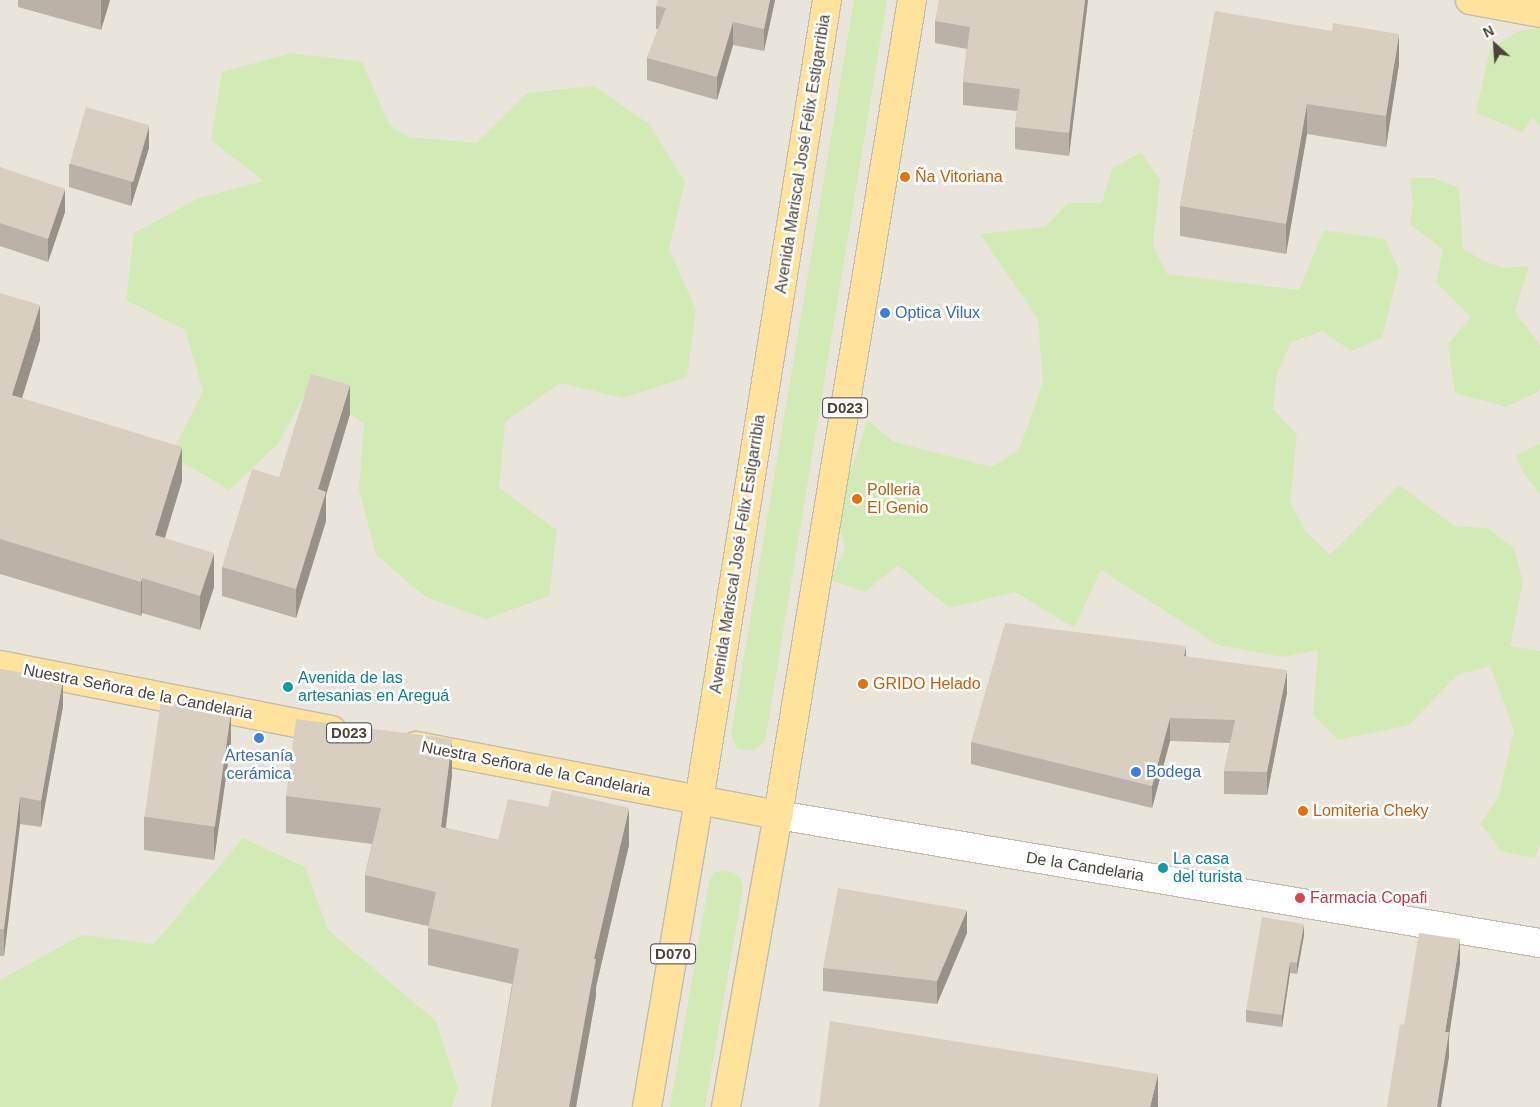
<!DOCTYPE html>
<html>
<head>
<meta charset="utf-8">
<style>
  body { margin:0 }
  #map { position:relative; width:1540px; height:1107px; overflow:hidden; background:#f6f3ec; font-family:Arial,sans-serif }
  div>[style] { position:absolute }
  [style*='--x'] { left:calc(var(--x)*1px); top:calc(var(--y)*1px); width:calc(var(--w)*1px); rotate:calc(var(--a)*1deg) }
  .residential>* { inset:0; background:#eae5da; transform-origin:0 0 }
  .green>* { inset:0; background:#d2eab5 }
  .roads { filter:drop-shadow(1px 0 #c2bbae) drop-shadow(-1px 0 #c2bbae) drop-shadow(0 1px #c2bbae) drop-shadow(0 -1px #c2bbae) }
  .street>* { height:28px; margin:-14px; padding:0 14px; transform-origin:14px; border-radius:14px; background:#fff }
  .primary>* { height:28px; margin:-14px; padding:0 14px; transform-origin:14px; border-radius:14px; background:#ffe39c }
  .wall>* { inset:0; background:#bab2a6 }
  .shaded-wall>* { inset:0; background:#979187 }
  .building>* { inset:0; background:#d8cfc1; transform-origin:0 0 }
  .dots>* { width:14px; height:14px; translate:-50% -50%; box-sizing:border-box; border:2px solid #fff; border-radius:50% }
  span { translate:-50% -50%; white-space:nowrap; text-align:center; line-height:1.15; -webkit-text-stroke:5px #fff; paint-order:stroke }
  .shield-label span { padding:1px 4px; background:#fff; border:1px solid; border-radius:4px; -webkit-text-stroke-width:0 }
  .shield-label { font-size:15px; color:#4b4439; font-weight:700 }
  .street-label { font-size:16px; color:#4b4439 }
  .food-label { font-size:16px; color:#c56008 }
  .left { translate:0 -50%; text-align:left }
  .shop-label { font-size:16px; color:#366cbe }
  .culture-label { font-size:16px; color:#0d838f }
  .health-label { font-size:16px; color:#be3a42 }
  .north { position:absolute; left:1470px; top:20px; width:50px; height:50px; -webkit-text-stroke:4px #fff; paint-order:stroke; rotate:334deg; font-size:14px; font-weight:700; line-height:20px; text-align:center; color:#4b4439 }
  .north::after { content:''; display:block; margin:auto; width:18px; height:22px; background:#4b4439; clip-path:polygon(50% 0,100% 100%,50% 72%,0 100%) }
</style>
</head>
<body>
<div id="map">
  <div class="residential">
    <i style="left:0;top:0;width:1540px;height:1107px"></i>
  </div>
  <div class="green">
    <i style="clip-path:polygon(854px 0,887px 0,765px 742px,753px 751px,737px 749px,731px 734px)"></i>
    <i style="clip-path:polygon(1540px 28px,1540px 126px,1533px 117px,1522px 132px,1476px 113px,1490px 49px,1519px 31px)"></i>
    <i style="clip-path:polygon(291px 53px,362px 62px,389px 124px,407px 137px,477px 143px,527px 93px,594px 86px,650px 125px,685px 182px,669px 249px,696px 310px,687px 377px,623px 398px,560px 383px,505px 422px,499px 488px,557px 530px,549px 596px,486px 619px,426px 597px,376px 555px,359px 489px,364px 424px,311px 383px,278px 444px,229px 490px,171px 455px,203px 391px,185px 330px,126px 300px,134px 233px,199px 198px,264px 181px,211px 140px,222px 72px)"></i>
    <i style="clip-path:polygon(1141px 152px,1160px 180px,1153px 246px,1167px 274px,1299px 290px,1324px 230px,1385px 239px,1399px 270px,1382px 338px,1351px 351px,1323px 331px,1291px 342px,1277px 374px,1273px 409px,1297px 435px,1290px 503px,1306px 532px,1330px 555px,1399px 485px,1454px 526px,1488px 528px,1514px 548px,1523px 582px,1510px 646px,1540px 651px,1540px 844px,1535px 858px,1501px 851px,1480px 824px,1499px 796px,1514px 730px,1490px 666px,1457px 675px,1409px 725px,1338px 740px,1313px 715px,1318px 650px,1283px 657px,1218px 645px,1101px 570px,1074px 628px,1015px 592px,949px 608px,898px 565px,865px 592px,831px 580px,845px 548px,836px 514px,868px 420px,894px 442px,992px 467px,1019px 450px,1043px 383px,1038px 319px,980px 234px,1045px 227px,1068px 203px,1102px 203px,1112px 169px)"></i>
    <i style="clip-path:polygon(1410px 178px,1434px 178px,1459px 188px,1463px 249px,1486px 262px,1504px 268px,1529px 266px,1515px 311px,1540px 346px,1540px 388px,1538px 392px,1506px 407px,1455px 393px,1448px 344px,1471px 317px,1436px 282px,1443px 250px,1410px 224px,1413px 205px)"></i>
    <i style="clip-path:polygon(1540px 443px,1540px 494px,1523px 472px,1516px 456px)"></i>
    <i style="clip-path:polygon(243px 838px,305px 867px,328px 930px,436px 1021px,458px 1088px,452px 1107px,0 1107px,0 980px,82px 935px,154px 944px)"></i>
    <i style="clip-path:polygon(722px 870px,735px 873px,741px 879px,743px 888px,705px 1107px,670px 1107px,709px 881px,714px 873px)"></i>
  </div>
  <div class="roads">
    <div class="street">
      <i style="--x:778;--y:815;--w:773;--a:9.54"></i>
    </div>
    <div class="primary">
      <i style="--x:1470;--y:0;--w:71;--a:10.5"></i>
      <i style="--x:0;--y:665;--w:338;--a:11.1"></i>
      <i style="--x:416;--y:746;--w:369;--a:10.8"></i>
      <i style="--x:647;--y:1107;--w:310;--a:-80.4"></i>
      <i style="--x:699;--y:801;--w:811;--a:-80.92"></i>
      <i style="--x:726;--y:1107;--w:297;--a:-79.9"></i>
      <i style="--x:778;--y:815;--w:826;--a:-80.66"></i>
    </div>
  </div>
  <div class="wall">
    <i style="clip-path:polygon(18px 0,110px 0,101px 30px,18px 7px)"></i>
    <i style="clip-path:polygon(775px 0,764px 51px,733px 45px,717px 100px,647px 80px,647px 58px,658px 29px,656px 29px,656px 6px)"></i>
    <i style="clip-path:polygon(1088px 0,1069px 156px,1015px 149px,1015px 127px,1017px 111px,963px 105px,963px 82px,967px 49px,935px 43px,935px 21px)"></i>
    <i style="clip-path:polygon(1215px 11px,1399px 64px,1386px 147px,1307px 134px,1286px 254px,1180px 236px,1180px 206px)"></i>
    <i style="clip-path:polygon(149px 148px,131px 206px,69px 187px,69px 164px)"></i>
    <i style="clip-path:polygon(0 167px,65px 212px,48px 262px,0 246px)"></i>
    <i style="clip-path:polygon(0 293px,40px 340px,22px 398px,182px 481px,165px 538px,214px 587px,200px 630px,142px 613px,141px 616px,0 574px)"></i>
    <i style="clip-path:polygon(350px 414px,326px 495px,326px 521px,296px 618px,222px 596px,222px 567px,279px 477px)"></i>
    <i style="clip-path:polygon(1186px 657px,1287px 693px,1267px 795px,1224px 794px,1224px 771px,1230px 743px,1170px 741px,1152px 808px,971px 764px,971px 742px)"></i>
    <i style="clip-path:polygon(0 669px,63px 706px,41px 827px,20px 824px,4px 956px,0 956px)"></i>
    <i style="clip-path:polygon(231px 742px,214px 860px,144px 850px,144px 817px)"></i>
    <i style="clip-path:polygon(452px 775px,446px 828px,498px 840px,629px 845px,596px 987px,596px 996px,576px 1107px,491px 1107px,512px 984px,428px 965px,428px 926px,365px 912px,365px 875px,372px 844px,286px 833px,286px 796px)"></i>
    <i style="clip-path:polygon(967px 933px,937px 1004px,823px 991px,823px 968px)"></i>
    <i style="clip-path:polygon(1304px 935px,1297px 974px,1290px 973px,1282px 1027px,1246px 1022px,1246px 1010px)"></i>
  </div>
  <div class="shaded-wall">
    <i style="clip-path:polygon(101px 0,110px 0,101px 30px)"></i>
    <i style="clip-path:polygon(770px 0,775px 0,764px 51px,764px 29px)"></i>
    <i style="clip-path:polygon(1085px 0,1088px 0,1069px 156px,1069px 133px)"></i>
    <i style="clip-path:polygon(733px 22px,733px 45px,717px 100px,717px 77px)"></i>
    <i style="clip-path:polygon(1399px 34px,1399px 64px,1386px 147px,1386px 116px)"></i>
    <i style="clip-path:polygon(1307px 104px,1307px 134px,1286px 254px,1286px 224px)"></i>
    <i style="clip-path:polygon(149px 125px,149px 148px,131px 206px,131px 184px)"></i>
    <i style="clip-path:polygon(65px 189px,65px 212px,48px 262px,48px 239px)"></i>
    <i style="clip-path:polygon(40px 305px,40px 340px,12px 430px,12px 395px)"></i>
    <i style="clip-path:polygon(350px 385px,350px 414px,326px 495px,326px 521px,296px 618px,296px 589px,318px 489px)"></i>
    <i style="clip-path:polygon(182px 447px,182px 481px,155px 569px,155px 535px)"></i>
    <i style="clip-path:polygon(214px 553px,214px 587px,200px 630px,200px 596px)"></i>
    <i style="clip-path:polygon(142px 578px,142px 613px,141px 616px,141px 582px)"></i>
    <i style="clip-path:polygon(1186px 646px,1186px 669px,1184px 656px)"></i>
    <i style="clip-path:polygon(1287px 670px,1287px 693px,1267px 795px,1267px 772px)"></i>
    <i style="clip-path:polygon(63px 679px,63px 706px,41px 827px,41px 801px)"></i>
    <i style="clip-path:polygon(231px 710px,231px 742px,214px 860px,214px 827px)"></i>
    <i style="clip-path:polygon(1170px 718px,1170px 741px,1152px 808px,1152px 786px)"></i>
    <i style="clip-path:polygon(452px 739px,452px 775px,441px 864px,441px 827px)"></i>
    <i style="clip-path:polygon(20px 797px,20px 824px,4px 956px,4px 929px)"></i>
    <i style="clip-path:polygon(629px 808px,629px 845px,596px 987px,596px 996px,576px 1107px,569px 1107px,594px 959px)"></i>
    <i style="clip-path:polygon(967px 910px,967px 933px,937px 1004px,937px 981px)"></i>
    <i style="clip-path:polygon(1304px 924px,1304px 935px,1297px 974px,1297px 963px)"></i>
    <i style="clip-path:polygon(1460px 939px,1460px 964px,1449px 1037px,1449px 1057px,1441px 1107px,1437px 1107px,1445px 1032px)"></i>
    <i style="clip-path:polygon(1290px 962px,1290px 973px,1282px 1027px,1282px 1015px)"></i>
    <i style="clip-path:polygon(1158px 1074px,1158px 1107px,1150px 1107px)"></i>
  </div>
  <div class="building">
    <i style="clip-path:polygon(658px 0,770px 0,764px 29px,733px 22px,717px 77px,647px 58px,666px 8px,656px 6px)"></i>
    <i style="clip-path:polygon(939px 0,1085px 0,1069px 133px,1015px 127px,1020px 89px,963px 82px,970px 27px,935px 21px)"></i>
    <i style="clip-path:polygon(1215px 11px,1332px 31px,1333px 23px,1399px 34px,1386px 116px,1307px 104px,1286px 224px,1180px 206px)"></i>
    <i style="left:86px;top:107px;width:66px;height:59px;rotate:16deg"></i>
    <i style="clip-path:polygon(0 167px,65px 189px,48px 239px,0 223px)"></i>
    <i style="clip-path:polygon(0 293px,40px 305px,12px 395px,182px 447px,155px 535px,214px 553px,200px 596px,142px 578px,141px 582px,0 539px)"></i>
    <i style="clip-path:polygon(311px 374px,350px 385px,318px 489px,326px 492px,296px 589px,222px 567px,252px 469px,279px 477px)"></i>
    <i style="clip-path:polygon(1005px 623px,1186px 646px,1184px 656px,1287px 670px,1267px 772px,1224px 771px,1235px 720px,1170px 718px,1152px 786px,971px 742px)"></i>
    <i style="clip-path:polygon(0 669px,63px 679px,41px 801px,20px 797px,4px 929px,0 929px)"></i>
    <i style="left:161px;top:700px;width:71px;height:118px;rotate:8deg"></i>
    <i style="clip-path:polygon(296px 719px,452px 739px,441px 827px,498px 840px,508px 799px,548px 807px,552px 790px,629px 808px,594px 959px,596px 959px,569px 1107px,491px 1107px,519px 949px,428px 928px,436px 892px,365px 875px,381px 808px,286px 796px)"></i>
    <i style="clip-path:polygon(838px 888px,967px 910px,937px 981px,823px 968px)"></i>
    <i style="clip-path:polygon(1262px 917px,1304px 924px,1297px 963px,1290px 962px,1282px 1015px,1246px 1010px)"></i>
    <i style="clip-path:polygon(1419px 933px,1460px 939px,1445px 1032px,1449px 1032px,1437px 1107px,1387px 1107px,1400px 1024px,1404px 1025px)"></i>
    <i style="clip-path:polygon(830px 1021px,1158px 1074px,1150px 1107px,819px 1107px)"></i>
  </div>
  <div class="dots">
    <i style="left:905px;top:177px;background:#e8710a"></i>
    <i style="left:885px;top:313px;background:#3f7fe0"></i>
    <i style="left:857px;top:499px;background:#e8710a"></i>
    <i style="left:863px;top:684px;background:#e8710a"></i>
    <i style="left:288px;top:687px;background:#0f9aa8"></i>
    <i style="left:259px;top:738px;background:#3f7fe0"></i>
    <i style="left:1136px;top:772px;background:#3f7fe0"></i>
    <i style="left:1303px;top:811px;background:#e8710a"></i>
    <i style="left:1163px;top:868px;background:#0f9aa8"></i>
    <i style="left:1300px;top:898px;background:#e0444e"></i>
  </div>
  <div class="shield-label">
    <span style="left:845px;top:408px">D023</span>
    <span style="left:349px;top:733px">D023</span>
    <span style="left:673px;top:954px">D070</span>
  </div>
  <div class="street-label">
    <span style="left:803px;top:154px;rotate:-81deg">Avenida Mariscal José Félix Estigarribia</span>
    <span style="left:738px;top:554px;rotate:-81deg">Avenida Mariscal José Félix Estigarribia</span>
    <span style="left:138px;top:692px;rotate:11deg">Nuestra Señora de la Candelaria</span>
    <span style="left:536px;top:769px;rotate:11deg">Nuestra Señora de la Candelaria</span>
    <span style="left:1085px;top:867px;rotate:9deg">De la Candelaria</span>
  </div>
  <div class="food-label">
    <span class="left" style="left:915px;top:177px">Ña Vitoriana</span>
    <span class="left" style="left:867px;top:499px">Polleria<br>El Genio</span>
    <span class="left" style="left:873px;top:684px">GRIDO Helado</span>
    <span class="left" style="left:1313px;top:811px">Lomiteria Cheky</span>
  </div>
  <div class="shop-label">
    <span class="left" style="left:895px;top:313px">Optica Vilux</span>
    <span style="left:259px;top:765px">Artesanía<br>cerámica</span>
    <span class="left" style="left:1146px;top:772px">Bodega</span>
  </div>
  <div class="culture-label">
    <span class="left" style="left:298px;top:687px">Avenida de las<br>artesanias en Areguá</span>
    <span class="left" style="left:1173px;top:868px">La casa<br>del turista</span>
  </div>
  <div class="health-label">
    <span class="left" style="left:1310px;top:898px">Farmacia Copafi</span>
  </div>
  <div class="north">N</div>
</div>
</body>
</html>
